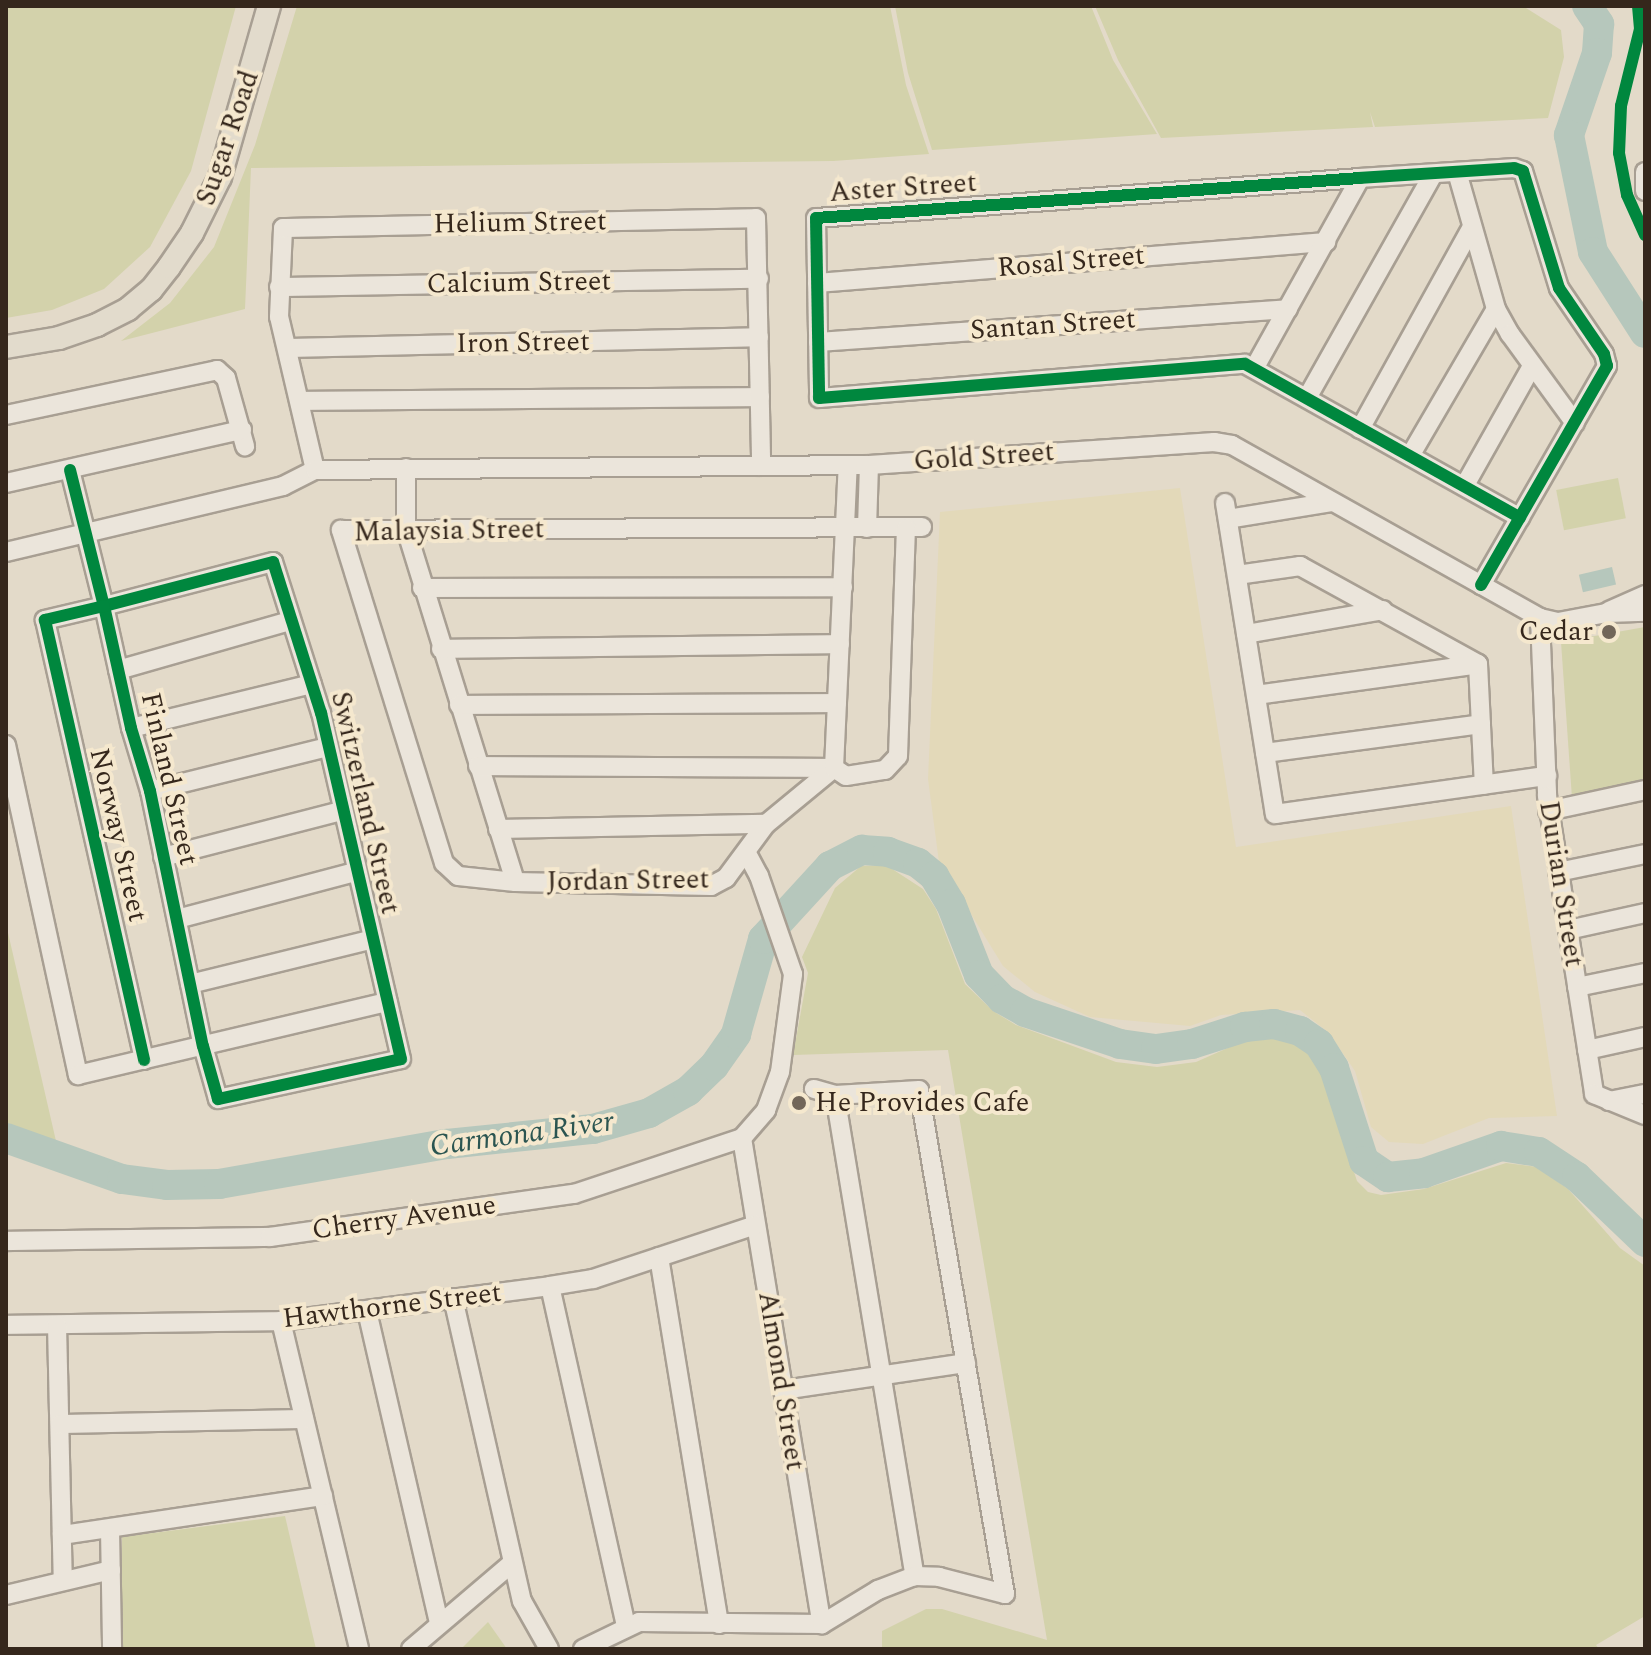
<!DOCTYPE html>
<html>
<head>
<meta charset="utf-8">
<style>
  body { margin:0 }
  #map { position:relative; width:1651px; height:1655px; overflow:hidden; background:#e3dac9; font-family:Spectral,serif }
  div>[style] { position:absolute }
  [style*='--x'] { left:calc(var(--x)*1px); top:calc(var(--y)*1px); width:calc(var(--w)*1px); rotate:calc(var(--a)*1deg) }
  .farmland>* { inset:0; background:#e3d9b9 }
  .green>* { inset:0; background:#d3d2ab; transform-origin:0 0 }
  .water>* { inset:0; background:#b6c7bc; transform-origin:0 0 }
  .river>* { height:30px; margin:-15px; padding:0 15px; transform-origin:15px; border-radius:15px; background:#b6c7bc }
  .roads { filter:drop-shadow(2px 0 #a89f93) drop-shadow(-2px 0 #a89f93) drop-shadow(0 2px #a89f93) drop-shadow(0 -2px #a89f93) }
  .minor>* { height:18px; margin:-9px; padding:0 9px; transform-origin:9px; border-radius:9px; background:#ebe5db }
  .major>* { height:22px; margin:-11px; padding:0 11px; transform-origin:11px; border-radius:11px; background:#e2dbcc }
  .cycleway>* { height:12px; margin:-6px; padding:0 6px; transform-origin:6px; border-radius:6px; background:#00873e }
  .dots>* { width:22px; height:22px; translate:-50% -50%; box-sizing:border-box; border:4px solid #f5e8ce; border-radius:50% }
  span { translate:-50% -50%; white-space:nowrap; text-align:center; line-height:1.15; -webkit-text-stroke:8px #f5e8ce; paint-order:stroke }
  .street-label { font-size:28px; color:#35271c }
  .poi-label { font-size:28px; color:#35271c }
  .right { translate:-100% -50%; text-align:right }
  .left { translate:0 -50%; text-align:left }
  .water-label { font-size:30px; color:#2b5551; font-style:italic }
  .frame { position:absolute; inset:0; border:8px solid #35271c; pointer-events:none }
</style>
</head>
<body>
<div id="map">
  <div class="farmland">
    <i style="clip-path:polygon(1180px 488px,1236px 847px,1511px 806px,1557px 1116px,1489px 1118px,1423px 1144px,1389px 1142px,1371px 1127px,1355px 1071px,1329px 1033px,1300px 1010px,1221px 1015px,1190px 1026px,1090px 1017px,1035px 992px,1003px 966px,939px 862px,928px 779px,940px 512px)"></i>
  </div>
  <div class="green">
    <i style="clip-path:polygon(6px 6px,236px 6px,191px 171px,150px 247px,104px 289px,52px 310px,6px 318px)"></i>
    <i style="clip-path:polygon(297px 6px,890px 6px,906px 85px,929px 154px,833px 161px,251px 168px,245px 309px,121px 341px,170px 303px,214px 247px,255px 145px)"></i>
    <i style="clip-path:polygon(895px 6px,1091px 6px,1113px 60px,1157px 134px,932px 150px,908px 73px)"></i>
    <i style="clip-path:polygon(1095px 6px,1523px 6px,1561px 30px,1564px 57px,1548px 118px,1375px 127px,1370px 112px,1373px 127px,1161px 138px,1118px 60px)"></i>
    <i style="left:1618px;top:478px;width:41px;height:63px;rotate:79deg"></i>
    <i style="clip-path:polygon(1645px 627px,1645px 784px,1572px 798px,1561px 642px)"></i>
    <i style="clip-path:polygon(886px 865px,923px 889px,936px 909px,965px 984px,993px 1011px,1016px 1025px,1116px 1062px,1157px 1067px,1196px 1062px,1248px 1039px,1271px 1037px,1293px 1040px,1309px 1051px,1321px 1072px,1357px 1181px,1368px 1192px,1381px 1195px,1424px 1189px,1506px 1163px,1537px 1167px,1568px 1189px,1620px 1248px,1645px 1266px,1645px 1616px,1596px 1645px,1599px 1649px,882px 1649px,882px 1631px,926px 1609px,942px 1609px,1047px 1640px,948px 1050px,793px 1055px,808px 973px,802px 957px,835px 888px,861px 866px)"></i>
    <i style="clip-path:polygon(6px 924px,56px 1141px,6px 1126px)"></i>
    <i style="clip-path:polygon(285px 1516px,316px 1649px,122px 1649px,122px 1537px)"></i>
    <i style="clip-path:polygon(488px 1622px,507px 1649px,461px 1649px)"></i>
  </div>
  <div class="water">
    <i style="left:1612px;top:567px;width:18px;height:34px;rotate:77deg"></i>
  </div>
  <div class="river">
    <i style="--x:1587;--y:6;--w:22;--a:56"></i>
    <i style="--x:1599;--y:24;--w:29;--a:94"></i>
    <i style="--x:1597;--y:53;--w:87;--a:108.9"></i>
    <i style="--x:1569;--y:135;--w:119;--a:78.4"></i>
    <i style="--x:1593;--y:252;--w:96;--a:57.3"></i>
    <i style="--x:6;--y:1138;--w:123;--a:19.5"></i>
    <i style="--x:122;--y:1179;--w:45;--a:7.6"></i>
    <i style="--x:167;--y:1185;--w:52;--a:-1.1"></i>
    <i style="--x:219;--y:1184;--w:231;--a:-10"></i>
    <i style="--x:447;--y:1144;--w:147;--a:-5.9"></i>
    <i style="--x:593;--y:1129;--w:58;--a:-15.9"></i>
    <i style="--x:649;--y:1113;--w:45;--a:-29.4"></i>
    <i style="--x:688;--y:1091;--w:36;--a:-44"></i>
    <i style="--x:714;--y:1066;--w:39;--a:-55"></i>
    <i style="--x:736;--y:1034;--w:99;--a:-74.1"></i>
    <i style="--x:763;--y:939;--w:99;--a:-47.5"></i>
    <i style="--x:830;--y:866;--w:36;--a:-27"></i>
    <i style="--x:862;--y:850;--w:26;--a:4"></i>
    <i style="--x:888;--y:852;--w:32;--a:20"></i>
    <i style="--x:918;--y:863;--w:21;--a:39"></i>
    <i style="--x:934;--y:876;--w:33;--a:59"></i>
    <i style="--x:951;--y:904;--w:76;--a:68.5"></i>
    <i style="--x:979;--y:975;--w:33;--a:46"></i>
    <i style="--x:1002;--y:999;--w:26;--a:29"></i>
    <i style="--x:1025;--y:1012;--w:100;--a:18.6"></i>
    <i style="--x:1120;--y:1044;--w:36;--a:8"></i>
    <i style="--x:1156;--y:1049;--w:36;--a:-8"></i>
    <i style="--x:1192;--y:1044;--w:56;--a:-17.8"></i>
    <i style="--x:1245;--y:1027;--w:29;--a:-6"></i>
    <i style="--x:1274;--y:1024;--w:27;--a:15"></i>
    <i style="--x:1300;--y:1031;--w:23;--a:34"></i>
    <i style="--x:1319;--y:1044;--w:28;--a:58"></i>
    <i style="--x:1334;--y:1068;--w:98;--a:72.1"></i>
    <i style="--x:1364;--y:1161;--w:29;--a:34"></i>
    <i style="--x:1388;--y:1177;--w:36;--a:-6"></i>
    <i style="--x:1424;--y:1173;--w:82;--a:-19.3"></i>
    <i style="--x:1501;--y:1146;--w:38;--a:9"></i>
    <i style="--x:1539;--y:1152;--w:45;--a:33.3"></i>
    <i style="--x:1577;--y:1177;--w:94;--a:43.7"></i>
  </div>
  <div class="roads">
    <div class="minor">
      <i style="--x:1457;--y:172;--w:142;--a:74.1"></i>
      <i style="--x:1496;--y:309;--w:29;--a:61"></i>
      <i style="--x:1510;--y:334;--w:110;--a:53.9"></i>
      <i style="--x:1645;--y:172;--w:19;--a:90"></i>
      <i style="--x:817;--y:283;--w:511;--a:-4.61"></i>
      <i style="--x:279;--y:287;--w:480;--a:-1"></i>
      <i style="--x:818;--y:342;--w:471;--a:-4"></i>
      <i style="--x:287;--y:348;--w:472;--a:-1.3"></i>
      <i style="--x:1255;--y:367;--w:216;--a:-60.9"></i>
      <i style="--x:1307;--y:398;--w:257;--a:-60.6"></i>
      <i style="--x:301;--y:401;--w:459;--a:-0.5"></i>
      <i style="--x:6;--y:415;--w:216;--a:-12"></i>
      <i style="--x:217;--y:370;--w:12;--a:42"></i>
      <i style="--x:226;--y:378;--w:71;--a:74.4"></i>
      <i style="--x:1360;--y:429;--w:231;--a:-61"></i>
      <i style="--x:1410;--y:456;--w:170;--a:-59.7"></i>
      <i style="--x:406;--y:468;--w:61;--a:90"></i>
      <i style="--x:406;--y:529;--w:369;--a:72.8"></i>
      <i style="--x:70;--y:470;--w:140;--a:76"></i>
      <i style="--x:104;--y:606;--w:125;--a:77.5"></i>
      <i style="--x:131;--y:728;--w:66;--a:73.2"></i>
      <i style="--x:150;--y:791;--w:260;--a:78.3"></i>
      <i style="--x:203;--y:1046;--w:55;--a:74.2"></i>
      <i style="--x:218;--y:1099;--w:187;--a:-12.3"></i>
      <i style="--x:401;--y:1059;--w:355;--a:-103"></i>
      <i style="--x:321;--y:713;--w:158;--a:-107.6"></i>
      <i style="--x:273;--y:562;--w:175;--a:165.4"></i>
      <i style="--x:104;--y:606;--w:61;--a:166.7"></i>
      <i style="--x:45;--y:620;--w:451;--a:77.3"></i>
      <i style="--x:315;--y:470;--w:157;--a:-103.2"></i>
      <i style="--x:279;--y:317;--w:89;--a:-87.4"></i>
      <i style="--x:283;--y:228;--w:473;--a:-1.2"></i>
      <i style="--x:756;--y:218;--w:248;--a:88.8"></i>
      <i style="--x:6;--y:483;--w:242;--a:-12.7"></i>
      <i style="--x:1465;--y:485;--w:137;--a:-60.6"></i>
      <i style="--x:1225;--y:503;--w:315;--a:80.9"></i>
      <i style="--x:1275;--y:814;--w:275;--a:-8"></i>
      <i style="--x:1228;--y:519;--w:105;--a:-9.3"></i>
      <i style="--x:867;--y:528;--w:63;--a:-88.2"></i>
      <i style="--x:6;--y:552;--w:285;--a:-13.4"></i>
      <i style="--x:283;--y:486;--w:36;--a:-27"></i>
      <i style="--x:315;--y:470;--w:554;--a:-0.52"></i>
      <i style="--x:869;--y:465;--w:346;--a:-3.8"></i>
      <i style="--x:1214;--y:442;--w:18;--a:9"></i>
      <i style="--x:1232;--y:445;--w:353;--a:29.3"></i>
      <i style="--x:1540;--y:618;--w:18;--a:13"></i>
      <i style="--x:1558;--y:622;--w:50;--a:-10.4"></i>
      <i style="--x:1607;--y:613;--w:38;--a:-2"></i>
      <i style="--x:1237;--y:575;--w:64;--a:-8.1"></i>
      <i style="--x:1300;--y:566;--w:203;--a:28.8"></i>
      <i style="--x:1478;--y:664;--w:121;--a:87.2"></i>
      <i style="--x:1481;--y:585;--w:253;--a:-60.1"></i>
      <i style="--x:1607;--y:366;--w:12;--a:-104"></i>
      <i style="--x:1604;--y:354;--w:80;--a:-124.3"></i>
      <i style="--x:1559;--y:288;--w:122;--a:-107.1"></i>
      <i style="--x:1523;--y:171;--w:9;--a:-162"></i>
      <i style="--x:1514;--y:168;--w:154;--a:176.3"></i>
      <i style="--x:1360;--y:178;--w:545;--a:175.79"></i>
      <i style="--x:816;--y:218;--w:180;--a:89"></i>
      <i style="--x:819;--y:398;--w:427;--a:-4.6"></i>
      <i style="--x:1245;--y:364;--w:315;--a:29.2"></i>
      <i style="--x:422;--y:588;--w:421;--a:-0.1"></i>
      <i style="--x:1609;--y:611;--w:39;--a:-24"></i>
      <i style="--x:1540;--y:618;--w:178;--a:87.7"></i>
      <i style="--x:1547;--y:796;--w:302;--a:81"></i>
      <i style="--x:1594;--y:1094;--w:55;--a:22.4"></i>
      <i style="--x:1246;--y:634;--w:139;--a:-9.9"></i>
      <i style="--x:441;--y:649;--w:399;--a:-0.7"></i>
      <i style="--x:118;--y:670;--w:179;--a:-15.9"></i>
      <i style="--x:1256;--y:695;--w:224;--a:-7.9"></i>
      <i style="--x:459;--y:705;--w:378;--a:-0.3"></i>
      <i style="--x:131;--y:728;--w:186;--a:-13.7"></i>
      <i style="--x:6;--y:745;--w:338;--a:77.7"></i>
      <i style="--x:78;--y:1075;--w:318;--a:-13.3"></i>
      <i style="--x:1265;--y:753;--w:218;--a:-7.6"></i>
      <i style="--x:478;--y:766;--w:356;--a:0.3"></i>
      <i style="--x:834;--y:768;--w:88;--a:140.5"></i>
      <i style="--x:766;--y:824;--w:67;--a:126.5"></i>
      <i style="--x:726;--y:878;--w:17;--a:152"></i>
      <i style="--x:711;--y:886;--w:196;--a:-178.8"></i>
      <i style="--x:515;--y:882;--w:57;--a:-174"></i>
      <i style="--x:458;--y:876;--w:19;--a:-137"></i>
      <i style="--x:444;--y:863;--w:349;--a:-107.2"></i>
      <i style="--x:341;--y:530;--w:581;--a:-0.3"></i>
      <i style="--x:834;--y:768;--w:303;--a:-87.4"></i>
      <i style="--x:834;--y:768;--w:14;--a:34"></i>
      <i style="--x:846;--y:776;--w:39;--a:-9"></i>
      <i style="--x:885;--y:770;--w:19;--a:-47"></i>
      <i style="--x:898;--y:756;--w:228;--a:-88"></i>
      <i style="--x:150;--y:791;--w:183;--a:-13.9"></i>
      <i style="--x:1548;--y:811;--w:99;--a:-12.2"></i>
      <i style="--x:498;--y:829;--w:268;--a:-1.1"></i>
      <i style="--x:163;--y:857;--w:184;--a:-14.5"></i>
      <i style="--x:1558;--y:872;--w:89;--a:-11.7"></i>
      <i style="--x:177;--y:919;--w:184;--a:-14.8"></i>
      <i style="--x:1568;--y:930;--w:79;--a:-12.4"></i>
      <i style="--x:190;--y:984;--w:188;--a:-13.8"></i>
      <i style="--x:1577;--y:987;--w:69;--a:-11.6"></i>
      <i style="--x:1587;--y:1050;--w:59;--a:-12.6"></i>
      <i style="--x:835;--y:1095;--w:488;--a:80.6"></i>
      <i style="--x:1609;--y:1101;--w:37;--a:-11"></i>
      <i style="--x:742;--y:1138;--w:493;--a:80.7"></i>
      <i style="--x:6;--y:1241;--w:264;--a:-0.9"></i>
      <i style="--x:270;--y:1237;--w:307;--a:-8.1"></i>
      <i style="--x:574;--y:1194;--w:177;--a:-18.4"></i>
      <i style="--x:742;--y:1138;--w:37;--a:-49"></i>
      <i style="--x:766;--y:1110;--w:40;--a:-69.8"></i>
      <i style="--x:780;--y:1072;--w:99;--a:-82.4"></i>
      <i style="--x:793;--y:974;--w:104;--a:-109.1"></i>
      <i style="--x:759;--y:876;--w:27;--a:-118"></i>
      <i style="--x:659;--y:1257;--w:372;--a:80.7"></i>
      <i style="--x:550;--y:1286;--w:348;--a:77.4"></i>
      <i style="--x:453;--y:1298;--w:311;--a:77.2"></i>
      <i style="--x:522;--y:1601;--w:55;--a:60.6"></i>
      <i style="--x:367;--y:1311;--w:320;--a:77"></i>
      <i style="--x:281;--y:1321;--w:337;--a:76.6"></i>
      <i style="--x:6;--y:1325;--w:275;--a:-0.8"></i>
      <i style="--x:281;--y:1321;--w:271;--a:-7.4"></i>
      <i style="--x:550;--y:1286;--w:44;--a:-9.2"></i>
      <i style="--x:593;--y:1279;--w:171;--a:-18.4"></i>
      <i style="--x:57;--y:1325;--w:255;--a:88.7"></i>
      <i style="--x:783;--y:1390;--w:185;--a:-8.4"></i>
      <i style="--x:60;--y:1424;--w:244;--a:-1.2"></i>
      <i style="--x:110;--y:1529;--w:120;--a:89"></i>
      <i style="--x:62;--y:1535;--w:264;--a:-8.5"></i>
      <i style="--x:6;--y:1595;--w:108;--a:-13.4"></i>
      <i style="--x:411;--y:1649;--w:133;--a:-40.4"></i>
      <i style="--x:583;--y:1649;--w:62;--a:-25.7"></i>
      <i style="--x:639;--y:1622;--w:183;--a:0.6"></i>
      <i style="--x:822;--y:1624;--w:66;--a:-31.3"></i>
      <i style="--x:878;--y:1590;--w:40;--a:-21"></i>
      <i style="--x:915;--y:1576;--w:24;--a:2"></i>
      <i style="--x:939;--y:1577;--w:68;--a:14.4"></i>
      <i style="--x:1005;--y:1594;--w:511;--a:-99.68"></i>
      <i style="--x:919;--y:1090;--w:84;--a:176.6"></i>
      <i style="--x:835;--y:1095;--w:22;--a:-164"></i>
    </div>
    <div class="major">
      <i style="--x:6;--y:347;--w:54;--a:-9.6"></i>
      <i style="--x:59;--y:338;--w:40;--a:-18.9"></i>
      <i style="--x:97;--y:325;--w:35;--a:-27"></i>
      <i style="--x:128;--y:309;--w:30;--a:-40"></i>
      <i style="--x:151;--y:290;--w:29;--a:-52"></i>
      <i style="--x:169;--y:267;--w:41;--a:-55.9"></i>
      <i style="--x:192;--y:233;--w:63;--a:-63.4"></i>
      <i style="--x:220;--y:177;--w:178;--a:-74"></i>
    </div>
  </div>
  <div class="cycleway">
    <i style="--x:1638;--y:6;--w:23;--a:85"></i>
    <i style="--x:1640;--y:29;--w:79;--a:103.9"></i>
    <i style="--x:1621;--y:106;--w:47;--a:92.4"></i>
    <i style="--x:1619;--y:153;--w:43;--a:79.2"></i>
    <i style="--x:1627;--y:195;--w:44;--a:65.8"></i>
    <i style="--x:70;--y:470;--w:140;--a:76"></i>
    <i style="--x:104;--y:606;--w:125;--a:77.5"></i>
    <i style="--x:131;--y:728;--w:66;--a:73.2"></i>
    <i style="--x:150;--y:791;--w:260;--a:78.3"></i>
    <i style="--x:203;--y:1046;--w:55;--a:74.2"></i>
    <i style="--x:218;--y:1099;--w:187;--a:-12.3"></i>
    <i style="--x:401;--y:1059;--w:355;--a:-103"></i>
    <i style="--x:321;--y:713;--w:158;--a:-107.6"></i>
    <i style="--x:273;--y:562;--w:175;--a:165.4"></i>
    <i style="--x:104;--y:606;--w:61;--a:166.7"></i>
    <i style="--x:45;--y:620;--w:451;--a:77.3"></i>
    <i style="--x:1481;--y:585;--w:253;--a:-60.1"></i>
    <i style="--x:1607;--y:366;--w:12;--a:-104"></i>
    <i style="--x:1604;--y:354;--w:80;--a:-124.3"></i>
    <i style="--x:1559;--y:288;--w:122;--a:-107.1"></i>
    <i style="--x:1523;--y:171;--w:9;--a:-162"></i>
    <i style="--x:1514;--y:168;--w:154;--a:176.3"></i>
    <i style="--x:1360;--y:178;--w:545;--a:175.79"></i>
    <i style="--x:816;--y:218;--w:180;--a:89"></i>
    <i style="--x:819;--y:398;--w:427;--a:-4.6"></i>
    <i style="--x:1245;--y:364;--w:315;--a:29.2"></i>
  </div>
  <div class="dots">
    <i style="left:1609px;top:632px;background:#726659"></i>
    <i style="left:799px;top:1103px;background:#726659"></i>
  </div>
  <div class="street-label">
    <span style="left:228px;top:138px;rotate:-71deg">Sugar Road</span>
    <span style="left:903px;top:188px;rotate:-4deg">Aster Street</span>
    <span style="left:520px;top:223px;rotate:-1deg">Helium Street</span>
    <span style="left:1071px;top:262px;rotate:-5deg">Rosal Street</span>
    <span style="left:519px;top:283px;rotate:-1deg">Calcium Street</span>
    <span style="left:1053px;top:325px;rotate:-4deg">Santan Street</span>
    <span style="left:523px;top:343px;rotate:-1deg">Iron Street</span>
    <span style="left:984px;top:457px;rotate:-4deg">Gold Street</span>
    <span style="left:449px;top:531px;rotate:-1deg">Malaysia Street</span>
    <span style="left:169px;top:779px;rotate:77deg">Finland Street</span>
    <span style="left:365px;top:803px;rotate:77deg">Switzerland Street</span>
    <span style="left:118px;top:835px;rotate:77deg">Norway Street</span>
    <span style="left:628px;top:881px;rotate:-1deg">Jordan Street</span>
    <span style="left:1561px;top:884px;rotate:81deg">Durian Street</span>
    <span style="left:404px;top:1218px;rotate:-8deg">Cherry Avenue</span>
    <span style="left:392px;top:1306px;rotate:-7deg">Hawthorne Street</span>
    <span style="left:781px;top:1381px;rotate:81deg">Almond Street</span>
  </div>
  <div class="poi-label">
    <span class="right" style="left:1593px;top:632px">Cedar</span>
    <span class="left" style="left:815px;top:1103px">He Provides Cafe</span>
  </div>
  <div class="water-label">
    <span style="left:522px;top:1134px;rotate:-8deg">Carmona River</span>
  </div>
  <div class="frame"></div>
</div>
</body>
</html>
